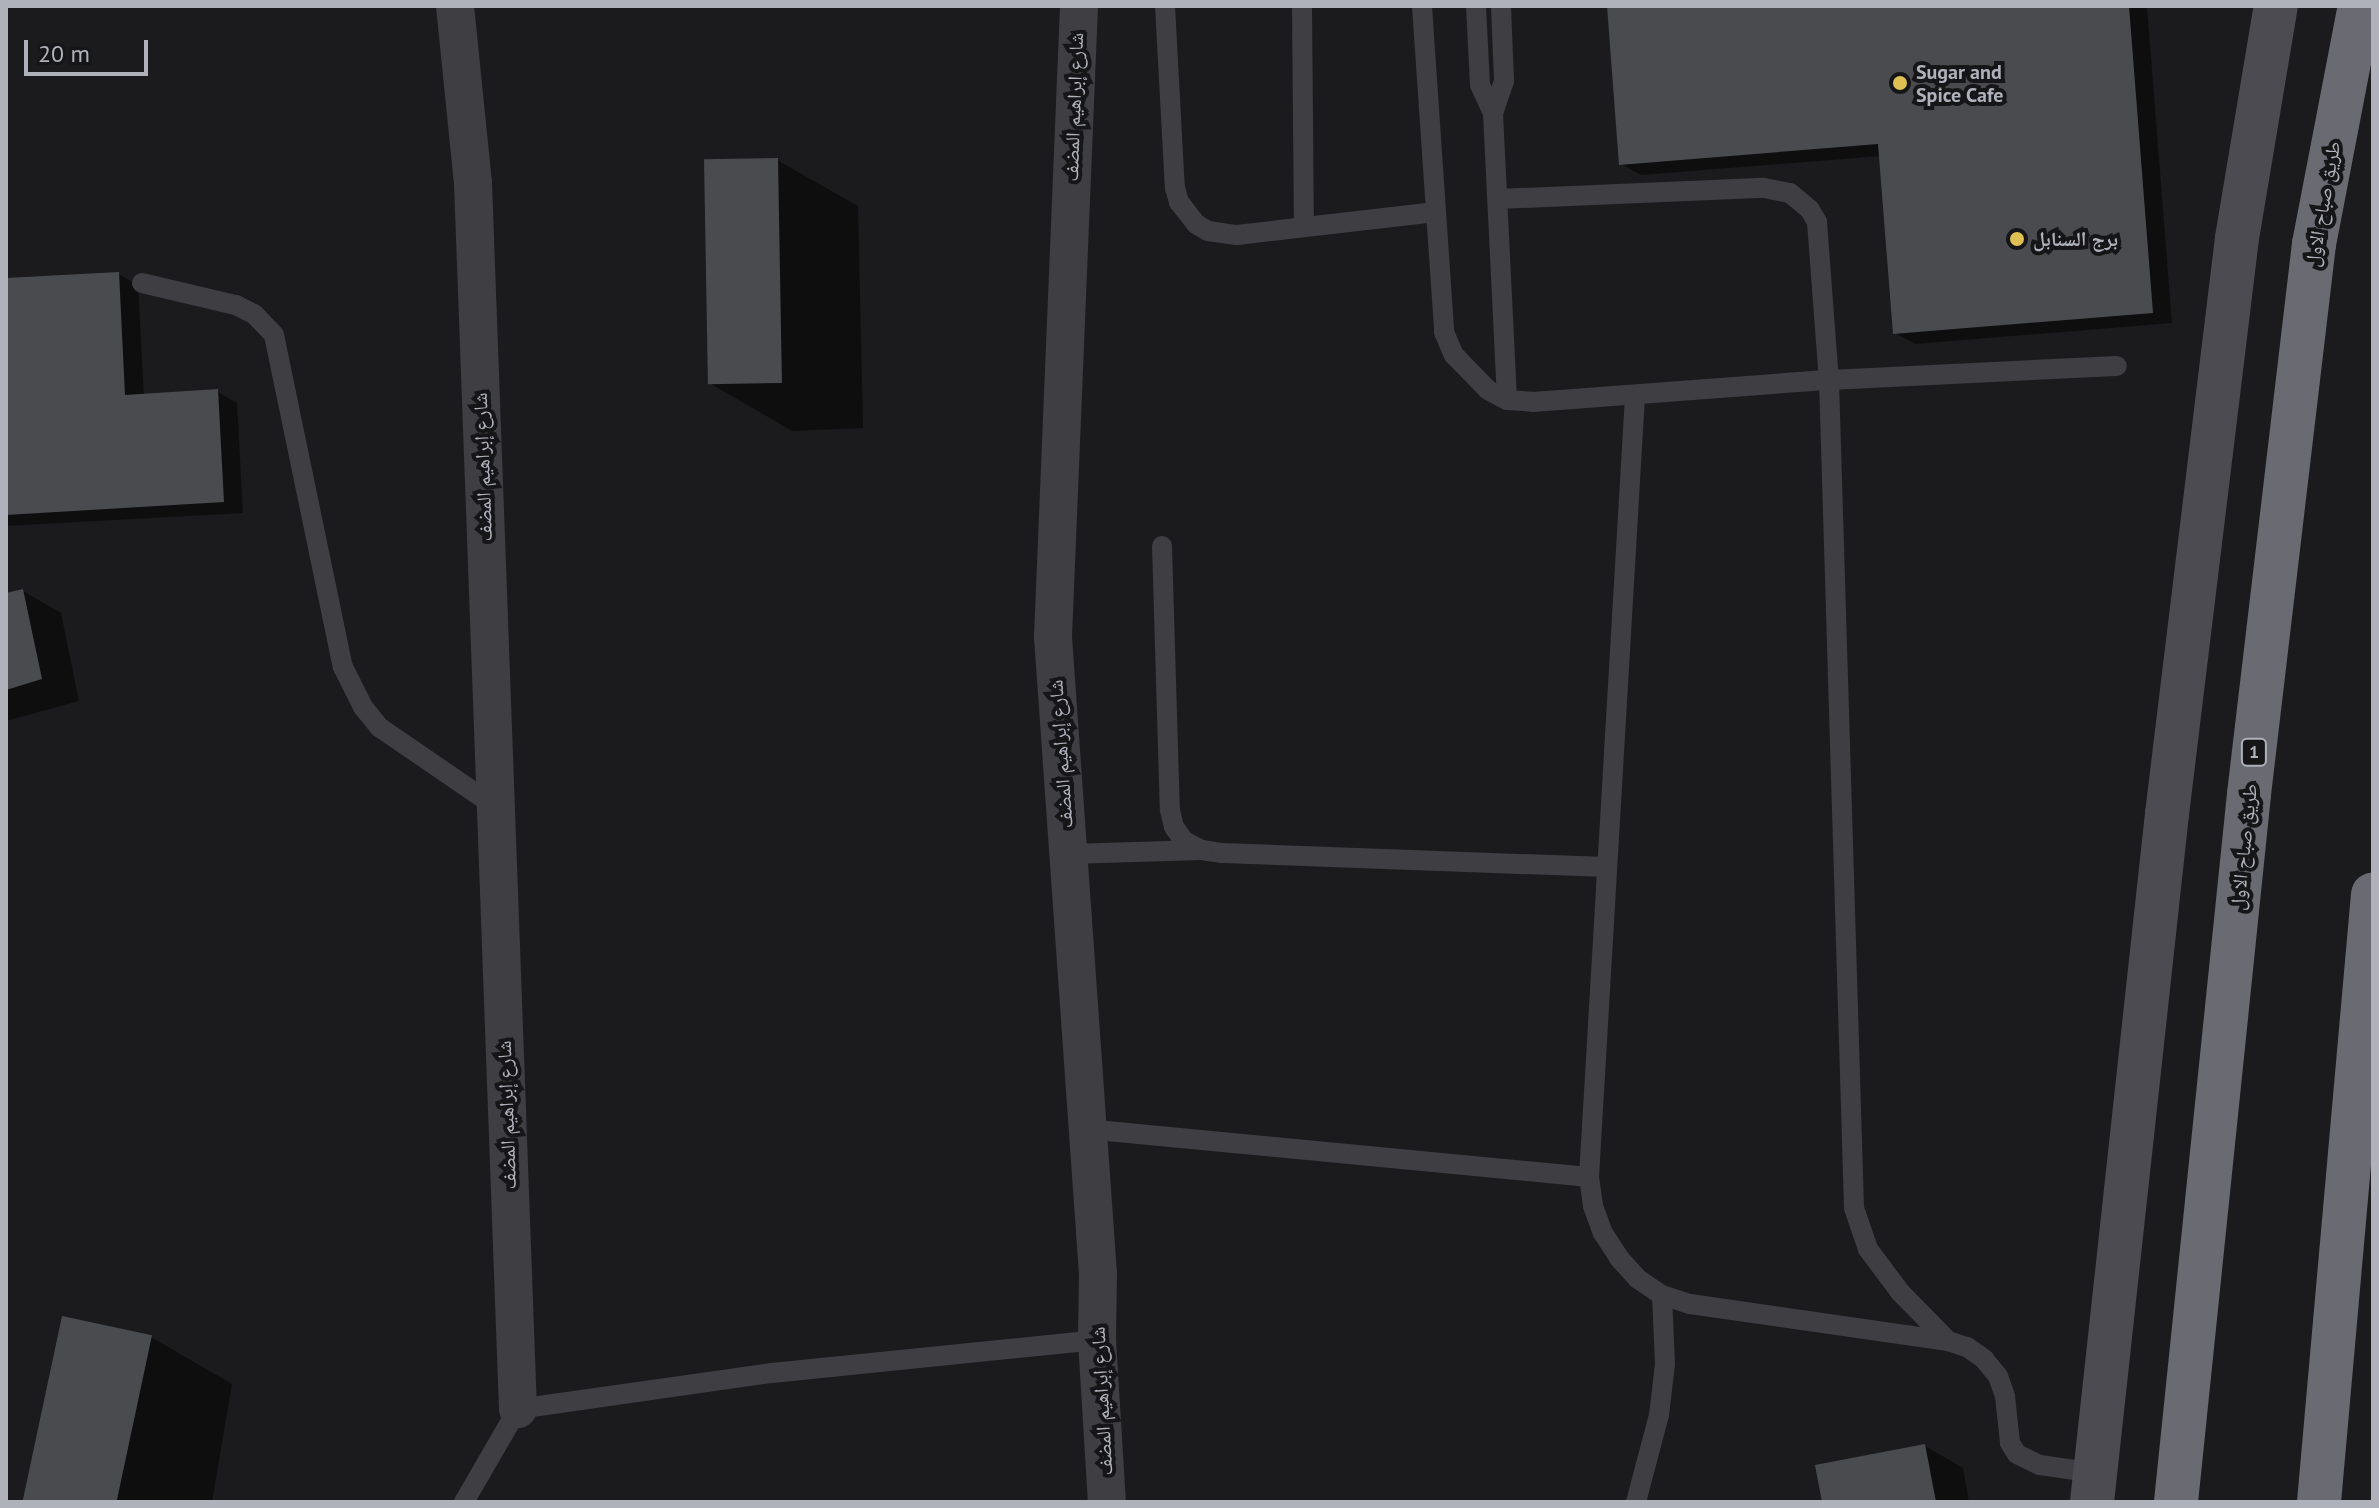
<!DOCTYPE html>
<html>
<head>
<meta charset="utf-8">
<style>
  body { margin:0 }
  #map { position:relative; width:2379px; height:1508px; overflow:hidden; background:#1b1b1d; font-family:"PT Sans","Noto Naskh Arabic",sans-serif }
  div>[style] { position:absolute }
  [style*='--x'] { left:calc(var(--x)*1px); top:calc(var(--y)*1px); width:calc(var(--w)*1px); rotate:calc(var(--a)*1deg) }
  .shadow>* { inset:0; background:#0007 }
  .building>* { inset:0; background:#4a4b4f; transform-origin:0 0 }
  .lane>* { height:20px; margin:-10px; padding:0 10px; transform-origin:10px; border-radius:10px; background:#3e3e43 }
  .street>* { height:38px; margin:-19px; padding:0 19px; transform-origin:19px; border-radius:19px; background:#3e3e43 }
  .secondary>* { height:44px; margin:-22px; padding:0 22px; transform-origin:22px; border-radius:22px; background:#4b4b51 }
  .highway>* { height:44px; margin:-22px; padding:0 22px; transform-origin:22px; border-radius:22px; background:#696a72 }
  .dots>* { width:22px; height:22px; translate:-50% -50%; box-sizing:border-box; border:4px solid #161618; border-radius:50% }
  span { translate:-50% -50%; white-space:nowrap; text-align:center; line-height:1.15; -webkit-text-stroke:8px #161618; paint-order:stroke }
  .shield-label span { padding:2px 6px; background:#161618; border:2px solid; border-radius:6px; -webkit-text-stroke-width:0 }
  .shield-label { font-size:18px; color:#afb1bb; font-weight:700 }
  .poi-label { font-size:20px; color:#afb1bb; font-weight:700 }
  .left { translate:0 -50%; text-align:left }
  .street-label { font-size:20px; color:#afb1bb }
  .frame { position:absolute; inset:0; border:8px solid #afb1bb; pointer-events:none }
  .scale { position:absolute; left:24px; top:40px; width:124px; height:36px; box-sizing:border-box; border:4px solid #afb1bb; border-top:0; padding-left:10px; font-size:24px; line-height:28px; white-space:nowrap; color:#afb1bb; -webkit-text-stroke:6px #161618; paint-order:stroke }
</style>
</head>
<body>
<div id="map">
  <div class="shadow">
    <i style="clip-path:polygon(1609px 6px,2147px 6px,2172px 323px,1915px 344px,1895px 333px,1881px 156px,1641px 175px,1621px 164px)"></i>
    <i style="clip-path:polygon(777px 160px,858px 206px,863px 428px,792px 431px,711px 384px)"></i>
    <i style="clip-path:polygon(118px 274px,138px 285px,144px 396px,218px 392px,237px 403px,243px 513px,6px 526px,6px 280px)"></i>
    <i style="clip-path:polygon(23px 591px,61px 613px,79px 701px,6px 721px,6px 595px)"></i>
    <i style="clip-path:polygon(151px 1337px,232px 1384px,212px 1502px,31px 1502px)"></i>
    <i style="clip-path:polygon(1925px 1446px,1963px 1468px,1969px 1502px,1824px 1502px)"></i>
  </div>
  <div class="building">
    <i style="clip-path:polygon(1607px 6px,2129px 6px,2153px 313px,1893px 334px,1878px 144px,1619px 165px)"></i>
    <i style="left:778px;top:158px;width:225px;height:74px;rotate:89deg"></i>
    <i style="clip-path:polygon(119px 272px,125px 395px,218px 389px,224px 502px,6px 515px,6px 278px)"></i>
    <i style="clip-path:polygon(23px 589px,42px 679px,6px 690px,6px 593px)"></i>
    <i style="left:62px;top:1316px;width:92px;height:189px;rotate:12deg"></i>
    <i style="clip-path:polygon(1925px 1444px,1936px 1502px,1822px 1502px,1815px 1465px)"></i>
  </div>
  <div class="lane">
    <i style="--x:1165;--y:6;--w:182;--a:86.9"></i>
    <i style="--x:1175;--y:188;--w:15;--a:74"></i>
    <i style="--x:1179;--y:202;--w:28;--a:52"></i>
    <i style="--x:1196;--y:224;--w:14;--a:30"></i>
    <i style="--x:1208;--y:231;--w:29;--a:8"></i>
    <i style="--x:1237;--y:235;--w:200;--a:-6.6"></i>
    <i style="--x:1302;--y:6;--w:221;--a:89.5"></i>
    <i style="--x:1422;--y:6;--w:327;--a:86.1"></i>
    <i style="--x:1444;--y:332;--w:25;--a:67"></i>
    <i style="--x:1454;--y:355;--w:49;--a:45.8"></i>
    <i style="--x:1488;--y:390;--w:21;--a:28"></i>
    <i style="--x:1507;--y:400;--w:26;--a:4"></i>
    <i style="--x:1533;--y:402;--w:297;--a:-4.3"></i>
    <i style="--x:1829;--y:380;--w:288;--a:-2.8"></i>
    <i style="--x:1476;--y:6;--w:79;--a:87.1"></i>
    <i style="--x:1480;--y:85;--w:31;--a:65"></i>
    <i style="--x:1501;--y:6;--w:75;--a:87.7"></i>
    <i style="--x:1504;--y:81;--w:34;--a:109"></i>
    <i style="--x:1493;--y:113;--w:287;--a:87.2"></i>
    <i style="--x:1498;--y:199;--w:266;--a:-2.4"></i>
    <i style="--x:1764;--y:188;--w:26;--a:11"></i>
    <i style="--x:1790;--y:193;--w:26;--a:40"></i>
    <i style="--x:1810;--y:210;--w:14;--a:60"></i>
    <i style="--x:1817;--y:222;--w:158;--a:85.7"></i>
    <i style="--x:1829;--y:380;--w:828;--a:88.27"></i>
    <i style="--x:1854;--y:1208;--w:43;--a:71.1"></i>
    <i style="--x:1868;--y:1249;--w:54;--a:53.3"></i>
    <i style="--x:1900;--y:1292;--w:69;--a:45.6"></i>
    <i style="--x:142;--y:283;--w:97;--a:13.2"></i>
    <i style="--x:236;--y:305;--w:20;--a:27"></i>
    <i style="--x:254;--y:314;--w:29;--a:46"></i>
    <i style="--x:274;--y:335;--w:339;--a:78.3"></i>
    <i style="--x:343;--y:667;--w:45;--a:63.4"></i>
    <i style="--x:363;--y:707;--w:26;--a:51"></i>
    <i style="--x:379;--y:727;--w:142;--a:34.4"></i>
    <i style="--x:1635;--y:396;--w:782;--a:93.37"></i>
    <i style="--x:1589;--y:1177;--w:29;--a:82"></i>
    <i style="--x:1593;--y:1206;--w:29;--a:70"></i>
    <i style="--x:1603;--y:1233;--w:30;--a:57"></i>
    <i style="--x:1619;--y:1258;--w:28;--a:48"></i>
    <i style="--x:1638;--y:1279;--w:29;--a:34"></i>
    <i style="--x:1662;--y:1295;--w:29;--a:18"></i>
    <i style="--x:1690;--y:1304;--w:261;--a:8.2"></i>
    <i style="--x:1948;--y:1341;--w:20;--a:18"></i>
    <i style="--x:1967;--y:1347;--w:21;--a:35"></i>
    <i style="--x:1984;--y:1359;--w:22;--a:51"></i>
    <i style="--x:1998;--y:1376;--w:21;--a:71"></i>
    <i style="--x:2005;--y:1396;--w:47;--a:83.9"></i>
    <i style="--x:2010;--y:1443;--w:13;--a:58"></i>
    <i style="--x:2017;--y:1454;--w:25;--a:26"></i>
    <i style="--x:2040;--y:1465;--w:57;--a:8.1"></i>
    <i style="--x:1162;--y:546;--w:264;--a:88.3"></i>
    <i style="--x:1170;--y:810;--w:17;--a:77"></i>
    <i style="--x:1174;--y:827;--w:17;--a:54"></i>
    <i style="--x:1184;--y:841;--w:20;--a:27"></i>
    <i style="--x:1202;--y:850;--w:20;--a:9"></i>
    <i style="--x:1222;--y:853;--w:385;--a:2.1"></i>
    <i style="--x:1068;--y:854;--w:134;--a:-1.7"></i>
    <i style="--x:1086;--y:1129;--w:505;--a:5.45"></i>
    <i style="--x:464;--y:1502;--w:108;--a:-59.9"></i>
    <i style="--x:518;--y:1409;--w:257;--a:-8.1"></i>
    <i style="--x:772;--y:1373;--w:327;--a:-5.8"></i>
    <i style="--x:1636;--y:1502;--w:90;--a:-75.2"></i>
    <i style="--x:1659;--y:1415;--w:51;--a:-83.3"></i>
    <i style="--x:1665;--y:1364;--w:69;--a:-92.5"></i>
  </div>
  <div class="street">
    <i style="--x:455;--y:6;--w:178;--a:84.2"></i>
    <i style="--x:473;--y:183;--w:1227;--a:87.9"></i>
    <i style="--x:1079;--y:6;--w:632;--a:92.36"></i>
    <i style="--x:1053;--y:637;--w:639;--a:85.96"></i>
    <i style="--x:1098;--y:1274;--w:66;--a:90.9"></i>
    <i style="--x:1097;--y:1340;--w:162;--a:86.5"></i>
  </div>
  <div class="secondary">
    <i style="--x:2092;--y:1502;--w:692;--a:-83.78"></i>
    <i style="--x:2167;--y:814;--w:580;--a:-83.07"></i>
    <i style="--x:2237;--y:238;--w:235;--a:-80.5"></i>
  </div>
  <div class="highway">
    <i style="--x:2176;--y:1502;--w:712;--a:-84.11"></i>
    <i style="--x:2249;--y:794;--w:554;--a:-83.26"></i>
    <i style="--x:2314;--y:244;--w:242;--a:-79.1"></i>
    <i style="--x:2319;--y:1502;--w:610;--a:-84.92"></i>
  </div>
  <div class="dots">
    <i style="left:1900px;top:83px;background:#dec152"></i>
    <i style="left:2017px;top:239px;background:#dec152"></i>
  </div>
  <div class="shield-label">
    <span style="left:2254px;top:752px">1</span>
  </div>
  <div class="poi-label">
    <span class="left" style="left:1916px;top:84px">Sugar and<br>Spice Cafe</span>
    <span class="left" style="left:2033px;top:239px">برج السنابل</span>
  </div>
  <div class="street-label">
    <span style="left:1074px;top:107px;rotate:-88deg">شارع إبراهيم المضف</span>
    <span style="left:2323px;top:204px;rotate:-80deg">طريق صباح الاول</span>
    <span style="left:483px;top:467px;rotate:-92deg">شارع إبراهيم المضف</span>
    <span style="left:1061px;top:754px;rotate:-94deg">شارع إبراهيم المضف</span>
    <span style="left:2244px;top:847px;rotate:-84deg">طريق صباح الاول</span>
    <span style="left:507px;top:1115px;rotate:-92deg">شارع إبراهيم المضف</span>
    <span style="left:1102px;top:1401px;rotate:-93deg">شارع إبراهيم المضف</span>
  </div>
  <div class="frame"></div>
  <div class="scale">20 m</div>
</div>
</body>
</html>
